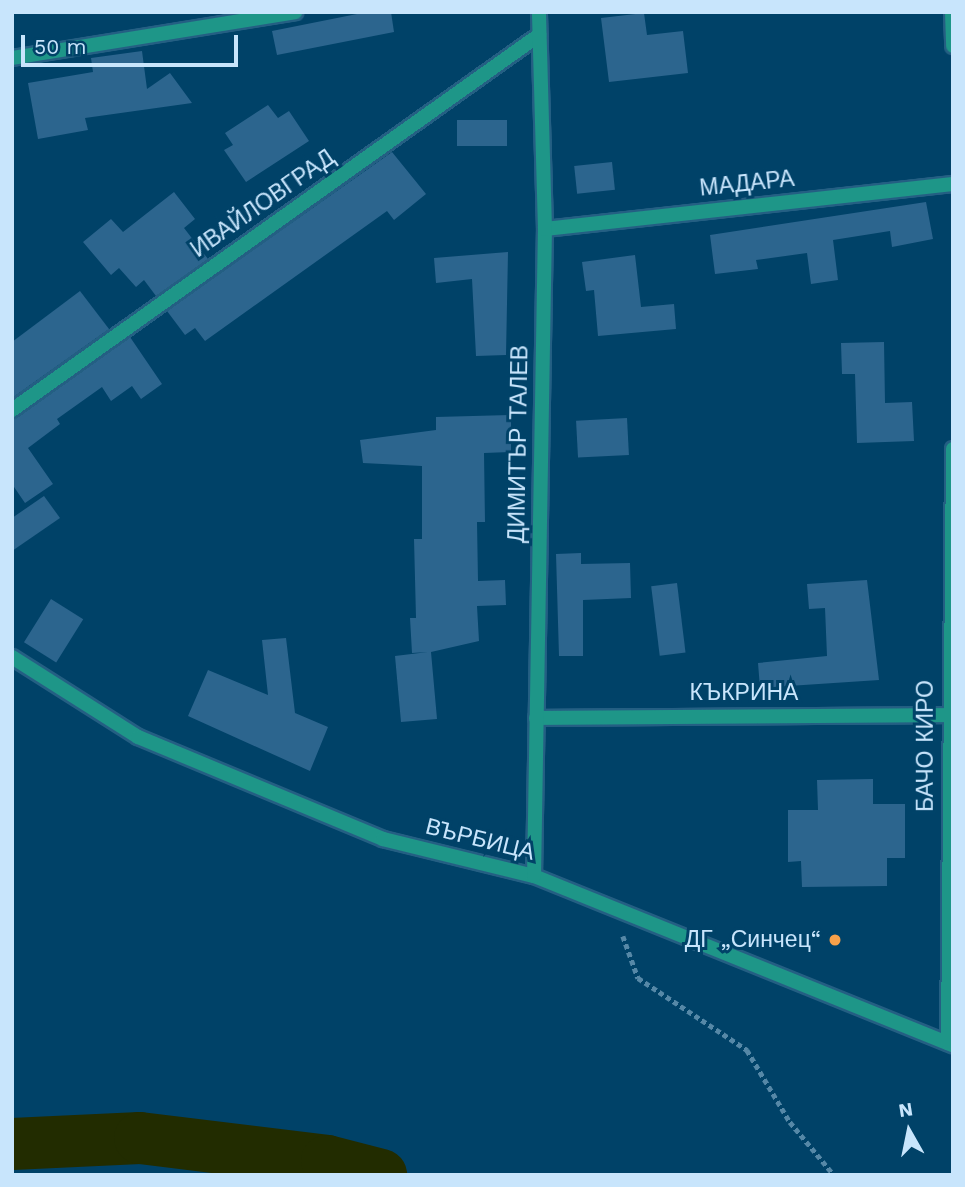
<!DOCTYPE html>
<html>
<head>
<meta charset="utf-8">
<style>
  body { margin:0 }
  #map { position:relative; width:965px; height:1187px; overflow:hidden; background:#004268; font-family:"Work Sans",sans-serif }
  div>[style] { position:absolute }
  [style*='--x'] { left:calc(var(--x)*1px); top:calc(var(--y)*1px); width:calc(var(--w)*1px); rotate:calc(var(--a)*1deg) }
  .river>* { height:52px; margin:-26px; padding:0 26px; transform-origin:26px; border-radius:26px; background:#222c00 }
  .building>* { inset:0; background:#2c658e; transform-origin:0 0 }
  .path>* { height:4.5px; margin-top:-2.25px; transform-origin:0; background:repeating-linear-gradient(90deg,#5688a7 0 5px,transparent 0 8.5px) }
  .roads { filter:drop-shadow(2px 0 #245f83) drop-shadow(-2px 0 #245f83) drop-shadow(0 2px #245f83) drop-shadow(0 -2px #245f83) }
  .street>* { height:14px; margin:-7px; padding:0 7px; transform-origin:7px; border-radius:7px; background:#1e9688 }
  .dots>* { width:19px; height:19px; translate:-50% -50%; box-sizing:border-box; border:4px solid #004268; border-radius:50% }
  span { translate:-50% -50%; white-space:nowrap; text-align:center; line-height:1.15; -webkit-text-stroke:6px #004268; paint-order:stroke }
  .street-label { font-size:23px; color:#c8e5fc }
  .poi-label { font-size:23px; color:#c8e5fc }
  .right { translate:-100% -50%; text-align:right }
  .frame { position:absolute; inset:0; border:14px solid #c8e5fc; pointer-events:none }
  .north { position:absolute; left:874px; top:1096px; width:70px; height:70px; -webkit-text-stroke:5px #004268; paint-order:stroke; rotate:351deg; font-size:19px; font-weight:700; line-height:28px; text-align:center; color:#c8e5fc }
  .north::after { content:''; display:block; margin:auto; width:24px; height:32px; background:#c8e5fc; clip-path:polygon(50% 0,100% 100%,50% 72%,0 100%) }
  .scale { position:absolute; left:21px; top:35px; width:217px; height:32px; box-sizing:border-box; border:4px solid #c8e5fc; border-top:0; padding-left:9px; font-size:21px; line-height:24px; white-space:nowrap; color:#c8e5fc; -webkit-text-stroke:5px #004268; paint-order:stroke }
</style>
</head>
<body>
<div id="map">
  <div class="river">
    <i style="--x:12;--y:1144;--w:128;--a:-2.7"></i>
    <i style="--x:140;--y:1138;--w:188;--a:7"></i>
    <i style="--x:327;--y:1161;--w:56;--a:14.5"></i>
  </div>
  <div class="building">
    <i style="clip-path:polygon(367px 12px,391px 12px,394px 32px,277px 55px,272px 31px)"></i>
    <i style="clip-path:polygon(644px 13px,647px 35px,683px 31px,688px 73px,609px 82px,601px 18px)"></i>
    <i style="clip-path:polygon(142px 51px,147px 89px,170px 73px,192px 103px,85px 118px,88px 130px,38px 139px,28px 83px,93px 72px,91px 58px)"></i>
    <i style="clip-path:polygon(268px 105px,278px 118px,289px 111px,309px 141px,246px 182px,224px 150px,233px 145px,225px 133px)"></i>
    <i style="left:507px;top:120px;width:26px;height:50px;rotate:90deg"></i>
    <i style="clip-path:polygon(392px 152px,426px 194px,394px 220px,387px 211px,205px 341px,195px 328px,185px 335px,167px 311px)"></i>
    <i style="left:612px;top:162px;width:28px;height:38px;rotate:84deg"></i>
    <i style="clip-path:polygon(174px 192px,195px 219px,184px 228px,208px 259px,156px 296px,144px 280px,136px 287px,119px 268px,111px 275px,83px 242px,111px 219px,123px 232px)"></i>
    <i style="clip-path:polygon(926px 202px,933px 239px,892px 247px,890px 231px,833px 240px,838px 280px,811px 284px,807px 253px,756px 260px,758px 269px,715px 274px,710px 235px)"></i>
    <i style="clip-path:polygon(508px 252px,506px 355px,476px 356px,472px 279px,436px 283px,434px 258px)"></i>
    <i style="clip-path:polygon(635px 255px,641px 307px,674px 304px,676px 329px,598px 336px,594px 290px,586px 291px,582px 262px)"></i>
    <i style="clip-path:polygon(80px 291px,109px 329px,12px 398px,12px 342px)"></i>
    <i style="clip-path:polygon(130px 337px,162px 384px,141px 399px,132px 386px,111px 401px,102px 387px,57px 419px,60px 424px,28px 448px,53px 484px,25px 503px,12px 484px,12px 420px)"></i>
    <i style="clip-path:polygon(884px 342px,885px 403px,912px 402px,914px 441px,857px 443px,855px 374px,842px 374px,841px 343px)"></i>
    <i style="clip-path:polygon(511px 415px,511px 452px,484px 453px,485px 522px,477px 522px,478px 581px,505px 580px,506px 605px,477px 606px,479px 641px,431px 652px,437px 719px,401px 722px,395px 656px,428px 652px,412px 653px,410px 618px,416px 618px,414px 539px,422px 539px,422px 466px,363px 463px,360px 440px,436px 430px,436px 417px)"></i>
    <i style="left:627px;top:418px;width:37px;height:51px;rotate:87deg"></i>
    <i style="clip-path:polygon(44px 496px,60px 518px,12px 551px,12px 518px)"></i>
    <i style="clip-path:polygon(581px 553px,581px 564px,630px 563px,631px 598px,583px 600px,583px 656px,559px 656px,556px 554px)"></i>
    <i style="clip-path:polygon(867px 580px,879px 680px,760px 688px,758px 663px,827px 656px,825px 608px,809px 609px,807px 584px)"></i>
    <i style="left:677px;top:583px;width:70px;height:26px;rotate:83deg"></i>
    <i style="left:51px;top:599px;width:38px;height:51px;rotate:32deg"></i>
    <i style="clip-path:polygon(286px 638px,295px 713px,328px 727px,310px 771px,188px 716px,208px 670px,268px 695px,262px 640px)"></i>
    <i style="clip-path:polygon(873px 779px,873px 804px,905px 804px,905px 858px,887px 858px,887px 886px,802px 887px,801px 861px,788px 862px,788px 810px,818px 810px,817px 780px)"></i>
  </div>
  <div class="path">
    <i style="--x:623;--y:936;--w:45;--a:70.3"></i>
    <i style="--x:638;--y:978;--w:131;--a:33.4"></i>
    <i style="--x:747;--y:1050;--w:84;--a:59.2"></i>
    <i style="--x:790;--y:1122;--w:69;--a:50.3"></i>
  </div>
  <div class="roads">
    <div class="street">
      <i style="--x:952;--y:12;--w:34;--a:88"></i>
      <i style="--x:12;--y:58;--w:287;--a:-9.2"></i>
      <i style="--x:545;--y:229;--w:410;--a:-6.3"></i>
      <i style="--x:12;--y:410;--w:647;--a:-35.43"></i>
      <i style="--x:12;--y:657;--w:149;--a:32.4"></i>
      <i style="--x:138;--y:737;--w:265;--a:22.6"></i>
      <i style="--x:383;--y:839;--w:155;--a:13.8"></i>
      <i style="--x:534;--y:876;--w:452;--a:22"></i>
      <i style="--x:536;--y:718;--w:417;--a:-0.4"></i>
      <i style="--x:534;--y:876;--w:647;--a:-89.03"></i>
      <i style="--x:545;--y:229;--w:217;--a:-91.6"></i>
      <i style="--x:948;--y:1043;--w:594;--a:-89.52"></i>
    </div>
  </div>
  <div class="dots">
    <i style="left:835px;top:940px;background:#f8a14a"></i>
  </div>
  <div class="street-label">
    <span style="left:747px;top:184px;rotate:-6deg">МАДАРА</span>
    <span style="left:263px;top:204px;rotate:-35deg">ИВАЙЛОВГРАД</span>
    <span style="left:519px;top:444px;rotate:-89deg">ДИМИТЪР ТАЛЕВ</span>
    <span style="left:744px;top:693px">КЪКРИНА</span>
    <span style="left:926px;top:746px;rotate:-90deg">БАЧО КИРО</span>
    <span style="left:480px;top:840px;rotate:14deg">ВЪРБИЦА</span>
  </div>
  <div class="poi-label">
    <span class="right" style="left:821px;top:940px">ДГ „Синчец“</span>
  </div>
  <div class="frame"></div>
  <div class="north">N</div>
  <div class="scale">50 m</div>
</div>
</body>
</html>
